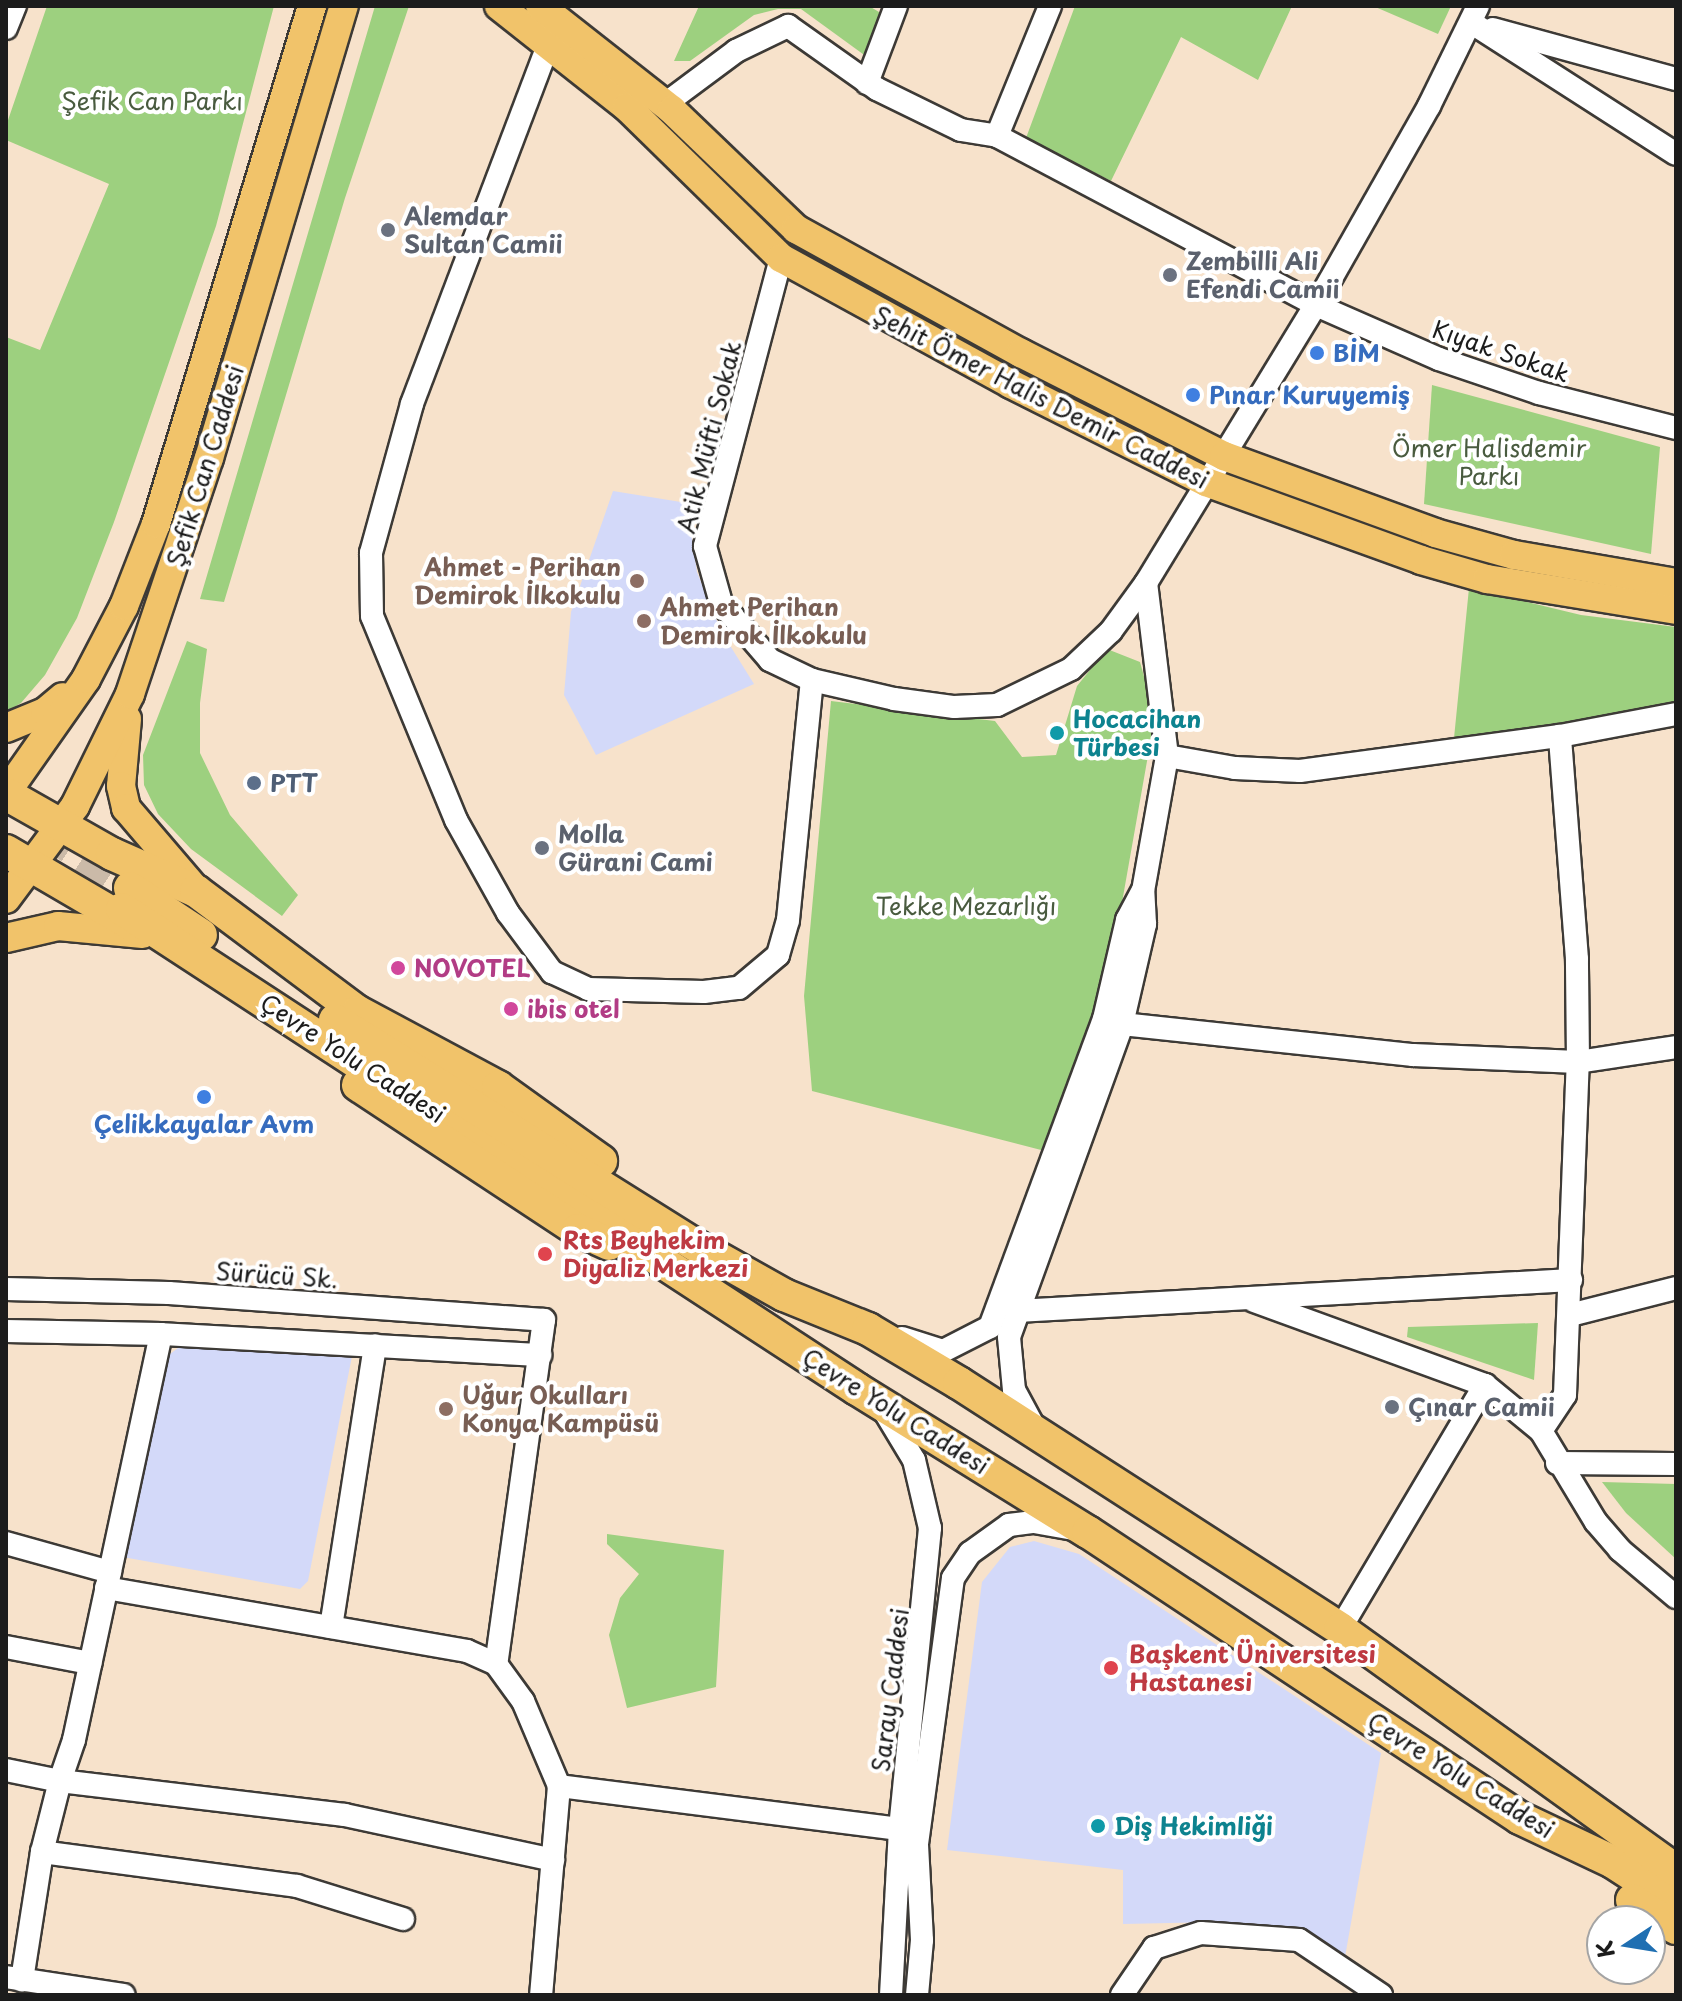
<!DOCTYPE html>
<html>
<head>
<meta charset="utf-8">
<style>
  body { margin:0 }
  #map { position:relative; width:1682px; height:2001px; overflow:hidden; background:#f7e2cb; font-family:"Playpen Sans",sans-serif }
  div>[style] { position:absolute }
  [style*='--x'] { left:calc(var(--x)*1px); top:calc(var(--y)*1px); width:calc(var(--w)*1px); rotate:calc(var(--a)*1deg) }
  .built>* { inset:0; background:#d3d9f9 }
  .green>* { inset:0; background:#9dd07f }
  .highway-tunnel>* { height:32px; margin-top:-16px; transform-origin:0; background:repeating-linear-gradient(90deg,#cbbaa8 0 32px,transparent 0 48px) }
  .roads { filter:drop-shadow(2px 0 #3d3a36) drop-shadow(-2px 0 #3d3a36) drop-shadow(0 2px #3d3a36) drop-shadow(0 -2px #3d3a36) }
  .minor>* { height:22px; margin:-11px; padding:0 11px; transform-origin:11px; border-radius:11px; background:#fff }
  .major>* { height:28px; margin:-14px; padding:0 14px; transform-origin:14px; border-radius:14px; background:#f1c36a }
  .highway>* { height:32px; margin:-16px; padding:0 16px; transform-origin:16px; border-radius:16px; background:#f1c36a }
  .dots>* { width:22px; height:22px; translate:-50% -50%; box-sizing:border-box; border:4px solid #fff; border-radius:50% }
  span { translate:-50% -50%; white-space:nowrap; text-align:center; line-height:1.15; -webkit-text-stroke:8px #fff; paint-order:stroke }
  .park-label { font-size:24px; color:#495b3f }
  .worship-label { font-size:24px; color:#5b616d; font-weight:700 }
  .left { translate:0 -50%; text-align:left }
  .street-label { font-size:24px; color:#1c1c1c }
  .shop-label { font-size:24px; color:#366cbe; font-weight:700 }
  .education-label { font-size:24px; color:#785e54; font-weight:700 }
  .right { translate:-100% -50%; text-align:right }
  .culture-label { font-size:24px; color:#0d838f; font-weight:700 }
  .service-label { font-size:24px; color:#4e5e75; font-weight:700 }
  .hotel-label { font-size:24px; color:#b23c85; font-weight:700 }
  .health-label { font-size:24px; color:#be3a42; font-weight:700 }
  .frame { position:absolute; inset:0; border:8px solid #1c1c1c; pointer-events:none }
  .north { position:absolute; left:1586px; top:1905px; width:80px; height:80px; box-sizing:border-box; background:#fff; border:2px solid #a4a4a4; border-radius:50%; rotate:258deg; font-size:22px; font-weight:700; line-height:32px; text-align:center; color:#1c1c1c }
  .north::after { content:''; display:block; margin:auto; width:28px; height:36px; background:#1f6fb2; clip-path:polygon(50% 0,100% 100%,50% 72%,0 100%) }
</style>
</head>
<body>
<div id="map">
  <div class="built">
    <i style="clip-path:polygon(613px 491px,687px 503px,697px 572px,721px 631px,754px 684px,596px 755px,564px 695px,571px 612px)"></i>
    <i style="clip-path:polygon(182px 1345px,352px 1356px,308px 1581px,300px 1589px,117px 1556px,162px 1360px)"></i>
    <i style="clip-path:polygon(1034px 1541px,1079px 1554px,1381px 1753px,1345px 1957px,1315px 1941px,1279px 1931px,1217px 1922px,1123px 1924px,1123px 1870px,947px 1850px,982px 1582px,1010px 1547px)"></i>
  </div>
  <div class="green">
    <i style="clip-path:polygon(47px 6px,274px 6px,216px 226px,114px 522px,77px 618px,45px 675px,21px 703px,6px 712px,6px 337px,40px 350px,109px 184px,6px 140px,6px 126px)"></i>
    <i style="clip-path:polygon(375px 6px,409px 6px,345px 198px,224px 602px,200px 599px)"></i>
    <i style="clip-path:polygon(699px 6px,869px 6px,884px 15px,867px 57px,801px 9px,778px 9px,754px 15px,690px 61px,674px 61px)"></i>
    <i style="clip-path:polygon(1075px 6px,1292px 6px,1258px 80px,1181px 37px,1111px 181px,1026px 138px)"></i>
    <i style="clip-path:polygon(1373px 6px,1451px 6px,1438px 34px)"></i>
    <i style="clip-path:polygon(1432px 385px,1660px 447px,1651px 554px,1424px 504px)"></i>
    <i style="clip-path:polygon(1469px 588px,1581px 615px,1676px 627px,1676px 706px,1454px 738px)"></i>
    <i style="clip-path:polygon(187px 641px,207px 649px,200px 703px,200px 753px,230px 815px,298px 895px,282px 916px,191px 849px,158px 814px,144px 785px,143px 755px)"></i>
    <i style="clip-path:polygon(1107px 649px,1140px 662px,1155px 716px,1109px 976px,1045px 1151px,812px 1091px,804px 996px,831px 701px,995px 721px,1022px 757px,1056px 755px,1077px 686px)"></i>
    <i style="clip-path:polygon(1538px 1323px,1534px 1380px,1407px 1337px,1408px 1327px)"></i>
    <i style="clip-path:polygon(1602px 1482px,1676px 1484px,1676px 1559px,1626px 1513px)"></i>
    <i style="clip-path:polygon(607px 1534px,724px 1550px,716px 1687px,627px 1708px,609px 1635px,620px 1598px,639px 1574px,607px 1544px)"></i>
  </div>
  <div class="highway-tunnel">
    <i style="--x:44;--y:830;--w:104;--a:34"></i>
  </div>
  <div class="roads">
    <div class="minor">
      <i style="--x:1472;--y:23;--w:242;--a:32.7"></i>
      <i style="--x:6;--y:28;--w:24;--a:-68"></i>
      <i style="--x:1493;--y:29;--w:190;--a:15.3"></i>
      <i style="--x:549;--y:43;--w:386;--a:110.8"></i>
      <i style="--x:412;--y:404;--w:155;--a:105.4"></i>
      <i style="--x:371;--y:553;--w:63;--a:89.1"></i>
      <i style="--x:372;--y:616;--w:221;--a:67.6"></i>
      <i style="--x:456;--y:820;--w:107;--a:60.8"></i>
      <i style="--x:508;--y:913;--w:74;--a:53.3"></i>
      <i style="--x:552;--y:972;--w:40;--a:25"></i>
      <i style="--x:588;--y:989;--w:116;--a:1.5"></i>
      <i style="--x:704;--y:992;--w:35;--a:-7"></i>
      <i style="--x:739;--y:988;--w:51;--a:-40.2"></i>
      <i style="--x:778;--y:955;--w:36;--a:-74"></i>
      <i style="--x:788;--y:920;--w:241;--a:-84.3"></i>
      <i style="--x:867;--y:83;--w:82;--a:-69.4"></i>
      <i style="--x:665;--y:104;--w:89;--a:-36.7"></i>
      <i style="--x:736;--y:51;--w:58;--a:-25.7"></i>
      <i style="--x:788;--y:26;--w:109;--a:35.3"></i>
      <i style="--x:877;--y:89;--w:93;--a:26"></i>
      <i style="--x:961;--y:130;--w:36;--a:9"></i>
      <i style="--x:997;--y:136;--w:361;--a:27.9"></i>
      <i style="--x:1316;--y:305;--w:134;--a:23.7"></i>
      <i style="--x:1439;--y:359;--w:106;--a:18.8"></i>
      <i style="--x:1539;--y:393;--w:141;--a:14.3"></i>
      <i style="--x:997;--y:136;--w:140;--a:-67.8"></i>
      <i style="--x:781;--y:258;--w:298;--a:104.8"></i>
      <i style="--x:705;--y:546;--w:59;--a:74.3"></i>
      <i style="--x:721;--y:603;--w:75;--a:49.3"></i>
      <i style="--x:770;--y:660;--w:47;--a:25.5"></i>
      <i style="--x:812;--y:680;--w:84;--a:13"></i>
      <i style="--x:894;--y:699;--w:61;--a:7.6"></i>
      <i style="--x:954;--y:707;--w:43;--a:-2.7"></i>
      <i style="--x:997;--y:705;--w:82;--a:-25.9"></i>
      <i style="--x:1071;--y:669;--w:55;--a:-43.5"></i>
      <i style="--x:1111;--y:631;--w:59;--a:-53.9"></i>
      <i style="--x:1167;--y:756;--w:69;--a:10"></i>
      <i style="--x:1235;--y:768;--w:65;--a:2.6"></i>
      <i style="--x:1300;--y:771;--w:262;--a:-7.7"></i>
      <i style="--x:1560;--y:736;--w:118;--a:-10.7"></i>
      <i style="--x:1122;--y:1024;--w:293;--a:6.1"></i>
      <i style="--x:1413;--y:1055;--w:165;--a:2.4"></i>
      <i style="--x:1578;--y:1062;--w:99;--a:-8.7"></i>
      <i style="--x:6;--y:1289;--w:163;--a:1.4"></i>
      <i style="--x:169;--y:1293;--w:376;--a:4.1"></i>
      <i style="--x:544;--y:1320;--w:347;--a:97.9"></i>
      <i style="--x:1254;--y:1301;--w:246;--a:20"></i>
      <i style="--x:1485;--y:1385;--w:72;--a:39.4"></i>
      <i style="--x:1541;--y:1431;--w:106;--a:58.9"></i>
      <i style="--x:1596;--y:1522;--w:37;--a:49"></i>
      <i style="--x:1620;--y:1550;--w:73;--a:40"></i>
      <i style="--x:1017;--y:1311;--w:555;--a:-3.2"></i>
      <i style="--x:1570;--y:1315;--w:109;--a:-14.3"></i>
      <i style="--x:6;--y:1331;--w:155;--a:1.1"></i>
      <i style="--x:161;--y:1334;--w:380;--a:3.2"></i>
      <i style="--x:161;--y:1334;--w:415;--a:102.1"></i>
      <i style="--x:74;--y:1740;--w:43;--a:108.9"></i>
      <i style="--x:60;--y:1781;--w:287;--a:6.8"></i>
      <i style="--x:345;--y:1815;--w:213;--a:12.2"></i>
      <i style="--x:902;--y:1338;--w:43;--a:17.6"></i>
      <i style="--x:943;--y:1351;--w:53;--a:-27.1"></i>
      <i style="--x:990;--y:1327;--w:328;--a:-69.7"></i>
      <i style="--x:1104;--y:1019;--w:102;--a:-76.9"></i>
      <i style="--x:1127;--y:920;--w:32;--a:-62"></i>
      <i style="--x:882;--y:1407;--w:62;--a:58.9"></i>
      <i style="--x:914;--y:1460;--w:70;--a:76.8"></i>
      <i style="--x:930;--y:1528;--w:302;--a:95.7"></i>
      <i style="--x:900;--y:1829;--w:166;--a:93.1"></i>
      <i style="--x:1034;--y:1427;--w:42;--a:-118.4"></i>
      <i style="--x:1014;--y:1390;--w:53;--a:-95.4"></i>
      <i style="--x:1009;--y:1337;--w:333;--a:-70.1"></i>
      <i style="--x:1122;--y:1024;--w:103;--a:-77"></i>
      <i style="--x:1145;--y:924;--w:33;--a:-93"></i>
      <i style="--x:1143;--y:891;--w:137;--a:-79.9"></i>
      <i style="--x:1167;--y:756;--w:174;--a:-96.9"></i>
      <i style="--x:1146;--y:583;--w:326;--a:-58.6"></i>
      <i style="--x:1316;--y:305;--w:229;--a:-60.4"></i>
      <i style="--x:1429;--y:106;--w:111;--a:-63.9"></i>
      <i style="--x:1541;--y:1431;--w:43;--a:-56.3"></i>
      <i style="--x:1565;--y:1395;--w:333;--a:-87.8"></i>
      <i style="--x:1578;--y:1062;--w:103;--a:-90.6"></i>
      <i style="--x:1577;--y:959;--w:224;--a:-94.4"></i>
      <i style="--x:1557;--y:1463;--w:119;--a:0.5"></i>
      <i style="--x:6;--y:1543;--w:108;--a:15.6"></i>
      <i style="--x:106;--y:1588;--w:366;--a:9.9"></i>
      <i style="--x:467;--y:1651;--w:32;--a:24"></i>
      <i style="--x:496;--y:1664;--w:46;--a:53.9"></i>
      <i style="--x:523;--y:1701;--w:92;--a:67"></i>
      <i style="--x:559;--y:1786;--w:210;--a:94.9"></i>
      <i style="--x:331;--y:1627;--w:285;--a:-81.1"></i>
      <i style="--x:1340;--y:1629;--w:284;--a:-59.3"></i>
      <i style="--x:6;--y:1647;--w:86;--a:10.8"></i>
      <i style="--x:6;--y:1770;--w:55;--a:11.5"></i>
      <i style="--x:60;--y:1781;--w:73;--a:104.2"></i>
      <i style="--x:42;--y:1852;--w:130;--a:98.9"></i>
      <i style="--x:559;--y:1786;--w:344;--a:7.2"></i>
      <i style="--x:42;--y:1852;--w:257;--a:7.6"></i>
      <i style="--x:297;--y:1886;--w:111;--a:17.3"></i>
      <i style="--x:6;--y:1977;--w:119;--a:8.7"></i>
      <i style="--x:917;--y:1995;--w:55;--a:-84.8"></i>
      <i style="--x:922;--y:1940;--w:96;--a:-93"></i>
      <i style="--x:917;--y:1844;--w:268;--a:-82.3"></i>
      <i style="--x:953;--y:1578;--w:30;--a:-56"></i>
      <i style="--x:970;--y:1553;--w:48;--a:-35.7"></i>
      <i style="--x:1009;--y:1525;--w:25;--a:-7"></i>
      <i style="--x:1034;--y:1522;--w:40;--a:10"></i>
      <i style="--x:1122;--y:1995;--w:57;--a:-55.8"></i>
      <i style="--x:1154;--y:1948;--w:49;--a:-17.7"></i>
      <i style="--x:1201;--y:1933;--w:98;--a:4.1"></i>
      <i style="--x:1299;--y:1940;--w:99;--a:33.9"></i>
    </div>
    <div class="major">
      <i style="--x:499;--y:6;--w:163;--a:38.3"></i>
      <i style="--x:627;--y:107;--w:216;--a:44.4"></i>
      <i style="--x:781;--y:258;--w:262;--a:28.7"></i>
      <i style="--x:1011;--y:384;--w:218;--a:26.7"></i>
      <i style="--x:1206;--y:482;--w:229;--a:19.9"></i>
      <i style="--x:1421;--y:560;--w:69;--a:16.1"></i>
      <i style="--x:1487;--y:579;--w:192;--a:9.3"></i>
      <i style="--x:540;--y:6;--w:168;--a:38.2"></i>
      <i style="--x:672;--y:110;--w:172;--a:43.8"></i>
      <i style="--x:796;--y:229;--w:257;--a:28.9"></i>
      <i style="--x:1021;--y:353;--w:228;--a:26.9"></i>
      <i style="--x:1224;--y:456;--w:225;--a:20"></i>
      <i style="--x:1435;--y:533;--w:82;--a:15.6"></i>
      <i style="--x:1514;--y:555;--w:164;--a:9.8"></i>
      <i style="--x:127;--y:719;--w:67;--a:95.1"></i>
      <i style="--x:121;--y:786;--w:23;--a:77"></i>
      <i style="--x:126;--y:808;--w:108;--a:49.5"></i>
      <i style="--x:6;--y:728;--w:42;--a:-22.3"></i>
      <i style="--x:45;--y:712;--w:23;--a:-40"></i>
      <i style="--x:6;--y:793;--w:139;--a:-54.9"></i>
      <i style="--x:86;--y:679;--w:82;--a:-62.5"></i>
      <i style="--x:124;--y:606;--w:88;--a:-68.7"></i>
      <i style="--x:156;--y:524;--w:541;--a:-73.24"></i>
      <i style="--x:6;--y:899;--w:116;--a:-53.4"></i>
      <i style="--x:75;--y:806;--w:125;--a:-63.8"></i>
      <i style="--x:130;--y:694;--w:249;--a:-71.5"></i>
      <i style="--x:209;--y:458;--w:472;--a:-73.4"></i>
      <i style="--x:6;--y:938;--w:53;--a:-13"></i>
      <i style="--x:58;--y:926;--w:85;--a:5.4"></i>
    </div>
    <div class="highway">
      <i style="--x:6;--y:794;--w:122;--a:29.5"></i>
      <i style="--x:112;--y:854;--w:92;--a:23.8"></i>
      <i style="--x:196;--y:891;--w:202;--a:36.8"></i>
      <i style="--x:358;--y:1012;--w:159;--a:28.2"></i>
      <i style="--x:498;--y:1087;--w:127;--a:35.7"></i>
      <i style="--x:6;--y:851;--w:153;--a:30.3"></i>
      <i style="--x:130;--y:888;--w:85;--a:33.5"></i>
      <i style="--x:122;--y:909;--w:878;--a:33.15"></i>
      <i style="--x:857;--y:1389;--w:272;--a:31.8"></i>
      <i style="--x:1088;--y:1532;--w:518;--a:33.51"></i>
      <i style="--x:1520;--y:1818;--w:103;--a:25.3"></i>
      <i style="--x:1613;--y:1862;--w:75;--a:33.1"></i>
      <i style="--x:335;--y:1020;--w:433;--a:32"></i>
      <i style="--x:702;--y:1249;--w:94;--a:29.3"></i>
      <i style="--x:784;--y:1295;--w:91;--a:22"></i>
      <i style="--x:868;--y:1329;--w:106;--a:30.7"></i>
      <i style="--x:959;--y:1383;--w:454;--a:32.8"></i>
      <i style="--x:1340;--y:1629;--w:413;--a:35.7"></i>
      <i style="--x:358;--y:1085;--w:263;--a:33.4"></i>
      <i style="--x:578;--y:1230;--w:34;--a:24"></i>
      <i style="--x:1632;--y:1900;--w:52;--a:32.5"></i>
    </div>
  </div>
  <div class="dots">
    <i style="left:388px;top:230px;background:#6b7280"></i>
    <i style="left:1170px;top:275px;background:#6b7280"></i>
    <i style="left:1317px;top:353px;background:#3f7fe0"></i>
    <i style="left:1193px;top:395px;background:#3f7fe0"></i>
    <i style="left:637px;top:581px;background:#8d6e63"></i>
    <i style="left:644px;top:621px;background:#8d6e63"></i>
    <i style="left:1057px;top:733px;background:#0f9aa8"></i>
    <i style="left:254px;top:783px;background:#5c6f8a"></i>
    <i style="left:542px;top:848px;background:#6b7280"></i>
    <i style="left:398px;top:968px;background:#d1479c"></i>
    <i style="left:511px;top:1009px;background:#d1479c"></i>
    <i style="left:204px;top:1097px;background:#3f7fe0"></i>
    <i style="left:545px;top:1254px;background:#e0444e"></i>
    <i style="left:1392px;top:1407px;background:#6b7280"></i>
    <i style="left:446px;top:1409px;background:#8d6e63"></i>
    <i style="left:1111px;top:1668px;background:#e0444e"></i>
    <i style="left:1098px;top:1826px;background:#0f9aa8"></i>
  </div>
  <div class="park-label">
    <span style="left:152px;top:101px">Şefik Can Parkı</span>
    <span style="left:1489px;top:462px">Ömer Halisdemir<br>Parkı</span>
    <span style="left:966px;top:906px">Tekke Mezarlığı</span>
  </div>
  <div class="worship-label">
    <span class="left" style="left:404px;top:230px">Alemdar<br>Sultan Camii</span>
    <span class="left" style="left:1186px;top:275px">Zembilli Ali<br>Efendi Camii</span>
    <span class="left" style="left:558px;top:848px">Molla<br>Gürani Cami</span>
    <span class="left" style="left:1408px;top:1407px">Çınar Camii</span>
  </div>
  <div class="street-label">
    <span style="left:1501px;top:351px;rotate:19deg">Kıyak Sokak</span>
    <span style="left:1041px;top:397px;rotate:27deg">Şehit Ömer Halis Demir Caddesi</span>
    <span style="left:709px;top:437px;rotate:-76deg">Atik Müfti Sokak</span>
    <span style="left:205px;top:466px;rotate:-73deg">Şefik Can Caddesi</span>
    <span style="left:353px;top:1058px;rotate:33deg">Çevre Yolu Caddesi</span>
    <span style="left:277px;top:1275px;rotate:4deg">Sürücü Sk.</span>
    <span style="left:896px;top:1411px;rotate:32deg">Çevre Yolu Caddesi</span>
    <span style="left:890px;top:1690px;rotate:-83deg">Saray Caddesi</span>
    <span style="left:1461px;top:1775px;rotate:32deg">Çevre Yolu Caddesi</span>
  </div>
  <div class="shop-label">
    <span class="left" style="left:1333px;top:353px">BİM</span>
    <span class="left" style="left:1209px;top:395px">Pınar Kuruyemiş</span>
    <span style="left:204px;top:1124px">Çelikkayalar Avm</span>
  </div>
  <div class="education-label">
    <span class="right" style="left:621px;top:581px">Ahmet - Perihan<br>Demirok İlkokulu</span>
    <span class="left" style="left:660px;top:621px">Ahmet Perihan<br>Demirok İlkokulu</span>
    <span class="left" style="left:462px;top:1409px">Uğur Okulları<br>Konya Kampüsü</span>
  </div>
  <div class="culture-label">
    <span class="left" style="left:1073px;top:733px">Hocacihan<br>Türbesi</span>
    <span class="left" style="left:1114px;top:1826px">Diş Hekimliği</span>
  </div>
  <div class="service-label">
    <span class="left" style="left:270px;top:783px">PTT</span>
  </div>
  <div class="hotel-label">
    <span class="left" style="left:414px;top:968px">NOVOTEL</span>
    <span class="left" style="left:527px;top:1009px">ibis otel</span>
  </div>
  <div class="health-label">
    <span class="left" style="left:563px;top:1254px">Rts Beyhekim<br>Diyaliz Merkezi</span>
    <span class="left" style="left:1129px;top:1668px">Başkent Üniversitesi<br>Hastanesi</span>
  </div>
  <div class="frame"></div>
  <div class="north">K</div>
</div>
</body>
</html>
